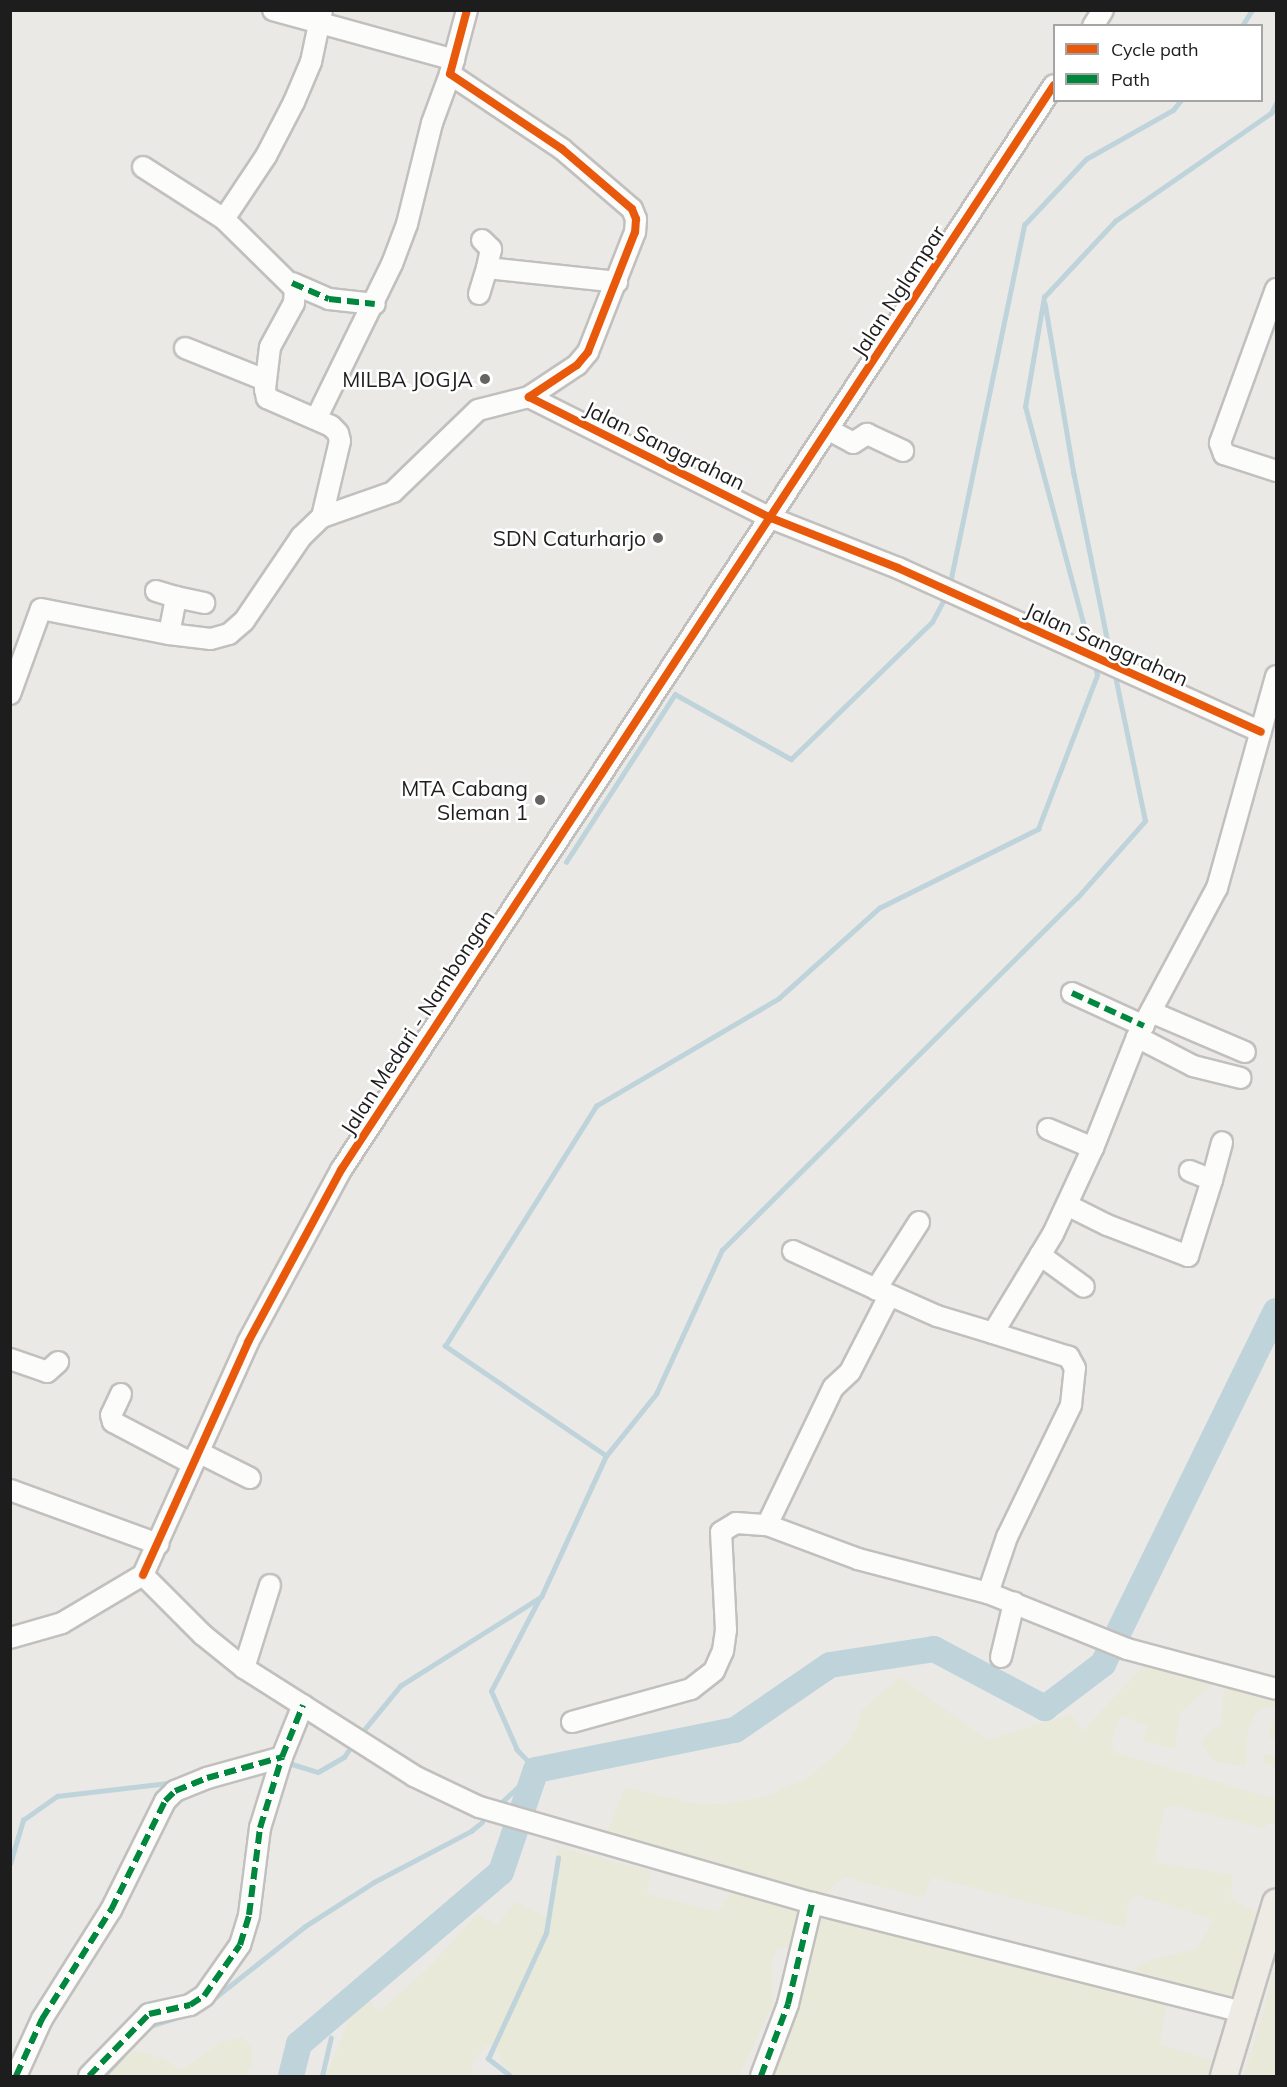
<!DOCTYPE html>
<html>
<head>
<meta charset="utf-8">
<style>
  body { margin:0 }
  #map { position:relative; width:1287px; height:2087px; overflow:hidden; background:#ebe9e6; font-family:Mulish,sans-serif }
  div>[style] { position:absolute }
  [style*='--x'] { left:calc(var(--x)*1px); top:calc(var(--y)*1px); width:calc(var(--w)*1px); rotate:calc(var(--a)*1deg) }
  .farmland>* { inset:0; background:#e9e9da }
  .stream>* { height:4.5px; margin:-2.25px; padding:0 2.25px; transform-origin:2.25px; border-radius:2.25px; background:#bed3da }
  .river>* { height:26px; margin:-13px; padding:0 13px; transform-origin:13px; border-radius:13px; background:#bed3da }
  .roads { filter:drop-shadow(2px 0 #c1c0be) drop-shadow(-2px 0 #c1c0be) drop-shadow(0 2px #c1c0be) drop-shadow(0 -2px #c1c0be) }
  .minor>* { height:20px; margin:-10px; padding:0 10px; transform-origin:10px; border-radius:10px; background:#fcfcfb }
  .major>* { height:26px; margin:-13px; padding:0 13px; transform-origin:13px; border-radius:13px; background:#eeebe5 }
  .quiet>* { height:6px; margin-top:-3px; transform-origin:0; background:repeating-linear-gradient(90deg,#00873e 0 12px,transparent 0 18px) }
  .cycleway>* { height:8px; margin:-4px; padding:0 4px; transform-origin:4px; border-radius:4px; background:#e8590c }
  .dots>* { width:16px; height:16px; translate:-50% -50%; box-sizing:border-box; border:3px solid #fff; border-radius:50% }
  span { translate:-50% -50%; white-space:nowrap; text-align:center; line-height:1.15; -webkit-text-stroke:5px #fff; paint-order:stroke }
  .street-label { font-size:21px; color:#1d1d1d }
  .poi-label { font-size:21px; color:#1d1d1d }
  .right { translate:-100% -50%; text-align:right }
  .frame { position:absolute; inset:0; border:12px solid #1d1d1d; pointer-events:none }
  .legend { position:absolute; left:1053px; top:24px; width:210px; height:78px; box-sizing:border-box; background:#fff; border:2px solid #a5a5a5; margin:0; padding:8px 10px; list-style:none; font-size:18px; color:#1d1d1d }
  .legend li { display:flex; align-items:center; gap:12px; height:30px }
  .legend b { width:30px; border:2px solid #a5a5a5 }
</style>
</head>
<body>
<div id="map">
  <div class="farmland">
    <i style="clip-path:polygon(1150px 1659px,1276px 1700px,1276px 1739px,1268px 1737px,1276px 1710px,1267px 1706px,1255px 1715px,1248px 1730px,1245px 1767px,1215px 1762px,1201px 1744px,1207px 1733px,1221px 1725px,1224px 1688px,1213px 1684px,1180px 1713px,1175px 1750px,1143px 1740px,1148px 1726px,1121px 1716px,1112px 1739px,1113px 1752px,1276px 1799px,1276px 1826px,1268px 1823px,1264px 1828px,1176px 1806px,1164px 1808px,1155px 1862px,1233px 1875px,1231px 1899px,1266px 1917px,1239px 2006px,1127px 1982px,1135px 1968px,1149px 1960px,1197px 1949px,1213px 1920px,1136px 1895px,1128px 1903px,1126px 1928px,932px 1877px,923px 1898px,845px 1877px,816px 1901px,602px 1846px,625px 1787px,692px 1803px,720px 1804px,765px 1797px,809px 1777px,844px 1747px,855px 1730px,861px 1710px,900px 1677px,988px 1740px,1071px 1714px,1082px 1731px)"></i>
    <i style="clip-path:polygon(1264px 1755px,1276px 1755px,1276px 1768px,1262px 1762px)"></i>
    <i style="clip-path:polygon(558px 1847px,651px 1871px,647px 1894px,719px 1912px,731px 1891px,800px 1909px,790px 1947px,778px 1949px,772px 1961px,773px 2004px,739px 2076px,514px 2076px,501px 2062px,495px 2044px,486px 2046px,472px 2064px,472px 2076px,326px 2076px,356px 2002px,368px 1999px,379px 2012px,430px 1966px,477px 1914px,497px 1925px,515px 1901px,549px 1919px)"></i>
    <i style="clip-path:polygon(815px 1913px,1167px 2003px,1160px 2044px,1220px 2063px,1216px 2076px,762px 2076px)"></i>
    <i style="clip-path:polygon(1276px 1967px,1276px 2076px,1244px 2076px,1275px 1970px)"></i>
    <i style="clip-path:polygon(243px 2037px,253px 2049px,252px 2065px,245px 2076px,98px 2076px,136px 2050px,165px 2059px,181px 2070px,221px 2042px)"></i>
  </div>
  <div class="stream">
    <i style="--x:1242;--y:26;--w:19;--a:-58"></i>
    <i style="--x:1045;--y:303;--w:173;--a:80.4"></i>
    <i style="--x:1074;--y:474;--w:187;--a:78.6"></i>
    <i style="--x:950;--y:583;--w:366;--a:-78.3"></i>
    <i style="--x:1024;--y:225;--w:91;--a:-46.8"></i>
    <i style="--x:1086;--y:159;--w:100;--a:-29.4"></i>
    <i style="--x:1173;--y:110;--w:13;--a:-51"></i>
    <i style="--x:1090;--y:649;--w:251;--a:-105"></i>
    <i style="--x:1025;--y:407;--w:112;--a:-80.2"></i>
    <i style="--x:1044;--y:297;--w:104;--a:-46.9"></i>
    <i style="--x:1115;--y:221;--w:190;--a:-34.7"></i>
    <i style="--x:1271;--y:113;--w:11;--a:-63"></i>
    <i style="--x:566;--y:862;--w:200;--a:-57"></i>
    <i style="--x:675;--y:694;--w:133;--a:29.3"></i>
    <i style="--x:791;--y:759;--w:197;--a:-44.2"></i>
    <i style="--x:932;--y:622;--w:30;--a:-62"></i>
    <i style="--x:606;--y:1456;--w:80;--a:-51.1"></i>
    <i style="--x:656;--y:1394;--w:158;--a:-65.4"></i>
    <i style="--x:722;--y:1250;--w:500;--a:-44.8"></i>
    <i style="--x:1077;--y:898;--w:103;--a:-48.6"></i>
    <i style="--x:1145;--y:821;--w:148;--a:-101.7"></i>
    <i style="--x:359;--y:1736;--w:65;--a:-50.6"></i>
    <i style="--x:400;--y:1686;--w:167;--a:-32.3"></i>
    <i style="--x:541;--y:1597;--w:155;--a:-65.3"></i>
    <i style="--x:606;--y:1456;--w:195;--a:-145.7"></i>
    <i style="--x:445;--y:1346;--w:284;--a:-57.8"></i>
    <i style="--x:596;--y:1106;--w:212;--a:-30.5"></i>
    <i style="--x:779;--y:998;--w:135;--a:-42"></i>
    <i style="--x:879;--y:908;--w:178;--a:-26.4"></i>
    <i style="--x:1038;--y:829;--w:165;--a:-69"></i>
    <i style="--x:1097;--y:675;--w:12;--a:-104"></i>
    <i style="--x:286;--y:1766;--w:6;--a:-18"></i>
    <i style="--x:292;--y:1764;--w:27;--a:17"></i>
    <i style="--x:318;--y:1772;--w:30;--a:-30"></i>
    <i style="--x:344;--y:1757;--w:18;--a:-56"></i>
    <i style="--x:502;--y:1802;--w:47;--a:-43.3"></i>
    <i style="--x:536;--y:1770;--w:28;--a:-134"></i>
    <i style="--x:517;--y:1750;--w:64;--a:-113.8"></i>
    <i style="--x:491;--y:1691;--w:104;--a:-62.4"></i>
    <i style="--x:10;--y:1864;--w:46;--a:-73.5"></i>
    <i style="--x:23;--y:1820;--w:42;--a:-35.2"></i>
    <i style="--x:57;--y:1796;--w:120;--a:-6.7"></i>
    <i style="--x:212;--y:2000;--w:117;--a:-38.4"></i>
    <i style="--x:304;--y:1927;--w:83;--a:-32.7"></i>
    <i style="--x:374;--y:1882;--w:110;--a:-27.7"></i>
    <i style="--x:471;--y:1831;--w:14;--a:-39"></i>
    <i style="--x:146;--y:2027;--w:30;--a:-17"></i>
    <i style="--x:104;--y:2076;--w:27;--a:-48"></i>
    <i style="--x:322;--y:2076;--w:39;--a:-77"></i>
    <i style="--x:510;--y:2076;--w:28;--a:-142"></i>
    <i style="--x:488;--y:2059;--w:139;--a:-65.3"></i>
    <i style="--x:546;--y:1933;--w:76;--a:-80.9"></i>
  </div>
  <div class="river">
    <i style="--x:291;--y:2076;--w:33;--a:-76"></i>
    <i style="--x:299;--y:2044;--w:265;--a:-40.4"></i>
    <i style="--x:501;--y:1872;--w:108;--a:-71.1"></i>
    <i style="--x:536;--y:1770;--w:203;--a:-11.4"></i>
    <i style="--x:735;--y:1730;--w:115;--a:-34.4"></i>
    <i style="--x:830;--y:1665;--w:105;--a:-8.7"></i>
    <i style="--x:934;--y:1649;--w:126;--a:28"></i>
    <i style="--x:1045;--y:1708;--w:73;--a:-37.2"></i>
    <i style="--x:1103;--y:1664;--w:393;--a:-63.9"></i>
  </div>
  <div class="roads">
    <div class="minor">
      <i style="--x:273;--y:10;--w:188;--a:15.4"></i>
      <i style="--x:467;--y:10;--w:66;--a:104.9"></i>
      <i style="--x:450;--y:74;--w:135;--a:33.8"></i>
      <i style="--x:562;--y:149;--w:92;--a:40.6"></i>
      <i style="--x:632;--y:209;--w:11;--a:68"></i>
      <i style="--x:636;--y:219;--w:13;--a:94"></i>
      <i style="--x:635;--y:232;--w:129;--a:111.4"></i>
      <i style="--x:588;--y:352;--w:17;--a:130"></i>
      <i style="--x:577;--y:365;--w:58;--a:146.3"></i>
      <i style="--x:529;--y:397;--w:271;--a:26.6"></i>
      <i style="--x:771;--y:518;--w:136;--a:21.5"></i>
      <i style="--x:898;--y:568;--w:398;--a:24.3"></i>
      <i style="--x:1093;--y:26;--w:19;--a:-58"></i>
      <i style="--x:143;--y:167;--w:96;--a:32.7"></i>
      <i style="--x:482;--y:240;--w:13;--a:45"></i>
      <i style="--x:491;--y:249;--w:19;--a:102"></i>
      <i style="--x:292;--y:283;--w:40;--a:23.4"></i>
      <i style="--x:329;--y:299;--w:46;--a:6.2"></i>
      <i style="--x:1276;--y:289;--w:164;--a:110"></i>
      <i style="--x:1220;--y:443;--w:12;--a:70"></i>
      <i style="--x:1224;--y:454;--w:55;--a:18.1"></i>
      <i style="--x:479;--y:294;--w:27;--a:-73"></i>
      <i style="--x:487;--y:268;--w:131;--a:6.1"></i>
      <i style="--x:185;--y:348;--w:86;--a:21.8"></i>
      <i style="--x:316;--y:419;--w:173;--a:-63.9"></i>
      <i style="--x:392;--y:264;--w:43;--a:-69.4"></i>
      <i style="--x:407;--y:224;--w:104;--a:-76.1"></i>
      <i style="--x:432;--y:123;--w:52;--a:-69.8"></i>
      <i style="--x:829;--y:430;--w:27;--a:28"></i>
      <i style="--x:853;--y:443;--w:17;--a:-33"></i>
      <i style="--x:867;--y:434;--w:40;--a:25"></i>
      <i style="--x:322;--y:517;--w:78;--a:-76.7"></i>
      <i style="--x:340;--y:441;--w:8;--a:-104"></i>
      <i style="--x:338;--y:433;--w:10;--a:-135"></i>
      <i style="--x:331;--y:426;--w:70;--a:-156.4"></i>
      <i style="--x:267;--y:398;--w:9;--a:-103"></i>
      <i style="--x:265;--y:389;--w:42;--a:-83.2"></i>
      <i style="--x:270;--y:347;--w:50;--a:-61.4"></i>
      <i style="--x:294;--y:303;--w:14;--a:-86"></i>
      <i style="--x:295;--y:289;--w:100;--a:-135.4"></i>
      <i style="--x:224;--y:219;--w:76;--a:-56.3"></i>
      <i style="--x:266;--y:156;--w:61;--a:-62.6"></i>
      <i style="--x:294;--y:102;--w:43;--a:-67"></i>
      <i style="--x:311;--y:62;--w:53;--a:-78.1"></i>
      <i style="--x:156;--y:591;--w:21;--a:17"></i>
      <i style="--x:169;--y:634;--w:38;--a:-79"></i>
      <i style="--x:176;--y:597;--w:29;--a:12"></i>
      <i style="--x:10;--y:694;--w:90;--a:-70"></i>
      <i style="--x:41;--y:609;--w:130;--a:11.1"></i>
      <i style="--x:169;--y:634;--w:42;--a:6.8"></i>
      <i style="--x:211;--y:639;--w:19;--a:-16"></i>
      <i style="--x:229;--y:634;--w:20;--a:-41"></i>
      <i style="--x:244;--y:621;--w:102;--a:-55.8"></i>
      <i style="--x:301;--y:537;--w:29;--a:-44"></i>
      <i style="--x:322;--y:517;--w:75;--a:-19.4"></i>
      <i style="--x:393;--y:492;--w:118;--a:-44"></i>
      <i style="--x:478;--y:410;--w:53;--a:-14.3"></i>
      <i style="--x:1072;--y:993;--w:79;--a:24.6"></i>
      <i style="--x:1151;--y:1012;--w:102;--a:23.1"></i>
      <i style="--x:1137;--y:1037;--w:63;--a:27.4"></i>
      <i style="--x:1193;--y:1066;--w:49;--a:14"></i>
      <i style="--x:1048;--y:1129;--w:49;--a:22.9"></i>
      <i style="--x:1212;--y:1180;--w:39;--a:-75"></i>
      <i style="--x:1067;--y:1205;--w:45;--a:26.6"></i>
      <i style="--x:1107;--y:1225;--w:87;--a:20.9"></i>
      <i style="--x:1188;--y:1256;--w:80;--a:-72.5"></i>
      <i style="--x:1212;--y:1180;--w:24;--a:-158"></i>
      <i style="--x:919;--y:1222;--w:80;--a:122.7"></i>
      <i style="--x:876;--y:1289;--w:67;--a:23.9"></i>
      <i style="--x:937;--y:1316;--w:59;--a:16.9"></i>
      <i style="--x:793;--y:1251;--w:91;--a:24.6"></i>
      <i style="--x:1040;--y:1255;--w:54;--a:36"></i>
      <i style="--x:889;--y:1296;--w:85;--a:117.2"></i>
      <i style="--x:850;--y:1372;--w:23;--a:137"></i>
      <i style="--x:833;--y:1388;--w:152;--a:115.7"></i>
      <i style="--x:767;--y:1525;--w:97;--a:20.5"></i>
      <i style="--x:858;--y:1559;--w:134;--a:14.7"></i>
      <i style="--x:988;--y:1593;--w:150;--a:21.9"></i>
      <i style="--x:1127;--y:1649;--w:154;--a:15"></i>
      <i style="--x:10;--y:1359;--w:39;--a:19"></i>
      <i style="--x:47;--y:1372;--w:15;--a:-42"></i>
      <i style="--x:121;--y:1394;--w:23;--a:115"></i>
      <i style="--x:111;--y:1415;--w:7;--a:74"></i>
      <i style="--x:113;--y:1422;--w:90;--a:27.7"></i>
      <i style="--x:198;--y:1452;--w:58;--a:26.6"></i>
      <i style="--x:10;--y:1490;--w:158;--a:20"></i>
      <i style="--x:143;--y:1575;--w:256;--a:-65.7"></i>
      <i style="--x:248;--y:1342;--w:196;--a:-61.6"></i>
      <i style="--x:341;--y:1170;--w:1298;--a:-56.69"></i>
      <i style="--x:143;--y:1575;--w:85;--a:45"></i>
      <i style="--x:203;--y:1635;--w:53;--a:38.8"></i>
      <i style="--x:244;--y:1668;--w:201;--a:32.4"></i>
      <i style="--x:414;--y:1776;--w:72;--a:25.5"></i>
      <i style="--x:479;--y:1807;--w:347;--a:16.1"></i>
      <i style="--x:812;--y:1903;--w:444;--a:14.2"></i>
      <i style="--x:988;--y:1593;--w:59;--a:-71.3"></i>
      <i style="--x:1007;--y:1537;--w:147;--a:-64.1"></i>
      <i style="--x:1071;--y:1405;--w:37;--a:-84"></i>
      <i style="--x:1075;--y:1368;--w:13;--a:-119"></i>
      <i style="--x:1069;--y:1357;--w:80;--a:-162.5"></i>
      <i style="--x:993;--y:1333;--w:116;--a:-58.8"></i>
      <i style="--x:1053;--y:1234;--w:95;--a:-65.1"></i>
      <i style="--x:1093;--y:1148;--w:119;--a:-68.4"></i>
      <i style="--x:1137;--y:1037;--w:169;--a:-61.8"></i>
      <i style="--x:1217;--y:888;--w:220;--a:-74.4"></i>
      <i style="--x:10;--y:1638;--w:54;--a:-16.1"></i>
      <i style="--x:62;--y:1623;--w:94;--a:-30.7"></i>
      <i style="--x:1001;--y:1657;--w:56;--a:-76.5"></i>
      <i style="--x:244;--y:1668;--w:87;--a:-72.6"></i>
      <i style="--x:572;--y:1722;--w:123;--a:-15.5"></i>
      <i style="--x:691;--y:1689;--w:29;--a:-38"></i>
      <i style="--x:714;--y:1671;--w:22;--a:-66"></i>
      <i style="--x:723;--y:1651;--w:21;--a:-82"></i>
      <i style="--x:726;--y:1630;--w:98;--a:-92.9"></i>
      <i style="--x:721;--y:1532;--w:17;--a:-31"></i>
      <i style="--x:736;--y:1523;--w:31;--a:4"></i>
      <i style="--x:16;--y:2076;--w:63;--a:-65.5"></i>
      <i style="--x:42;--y:2019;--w:129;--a:-57.7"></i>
      <i style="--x:111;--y:1910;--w:122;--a:-63.6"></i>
      <i style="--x:165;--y:1801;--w:14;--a:-45"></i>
      <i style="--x:175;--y:1791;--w:35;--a:-22"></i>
      <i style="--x:207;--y:1778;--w:78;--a:-15.6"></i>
      <i style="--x:282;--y:1757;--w:56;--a:-68"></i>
      <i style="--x:89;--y:2076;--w:86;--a:-45.9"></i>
      <i style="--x:149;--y:2014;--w:42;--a:-12.4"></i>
      <i style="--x:190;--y:2005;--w:17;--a:-33"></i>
      <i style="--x:204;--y:1996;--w:62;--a:-54.8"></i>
      <i style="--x:240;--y:1945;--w:31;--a:-73"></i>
      <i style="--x:249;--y:1915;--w:88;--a:-82.8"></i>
      <i style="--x:260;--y:1828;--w:74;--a:-72.8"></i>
      <i style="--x:761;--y:2076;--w:77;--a:-69.4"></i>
      <i style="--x:788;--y:2004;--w:104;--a:-76.6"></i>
    </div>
    <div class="major">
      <i style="--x:1224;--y:2076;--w:181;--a:-73.3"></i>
    </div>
  </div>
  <div class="quiet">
    <i style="--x:292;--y:283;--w:40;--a:23.4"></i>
    <i style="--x:329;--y:299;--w:46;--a:6.2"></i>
    <i style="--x:1072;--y:993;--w:79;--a:24.6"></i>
    <i style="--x:16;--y:2076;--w:63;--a:-65.5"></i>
    <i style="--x:42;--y:2019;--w:129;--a:-57.7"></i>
    <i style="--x:111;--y:1910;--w:122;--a:-63.6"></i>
    <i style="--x:165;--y:1801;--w:14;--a:-45"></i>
    <i style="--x:175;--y:1791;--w:35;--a:-22"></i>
    <i style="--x:207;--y:1778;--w:78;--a:-15.6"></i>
    <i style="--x:282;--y:1757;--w:56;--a:-68"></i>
    <i style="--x:89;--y:2076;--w:86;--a:-45.9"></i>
    <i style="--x:149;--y:2014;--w:42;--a:-12.4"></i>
    <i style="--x:190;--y:2005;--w:17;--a:-33"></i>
    <i style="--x:204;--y:1996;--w:62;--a:-54.8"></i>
    <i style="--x:240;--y:1945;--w:31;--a:-73"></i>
    <i style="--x:249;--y:1915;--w:88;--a:-82.8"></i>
    <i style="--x:260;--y:1828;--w:74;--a:-72.8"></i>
    <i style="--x:761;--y:2076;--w:77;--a:-69.4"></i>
    <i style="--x:788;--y:2004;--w:104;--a:-76.6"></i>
  </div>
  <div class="cycleway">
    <i style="--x:467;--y:10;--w:66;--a:104.9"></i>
    <i style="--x:450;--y:74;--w:135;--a:33.8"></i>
    <i style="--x:562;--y:149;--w:92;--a:40.6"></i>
    <i style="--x:632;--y:209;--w:11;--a:68"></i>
    <i style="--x:636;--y:219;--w:13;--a:94"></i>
    <i style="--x:635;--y:232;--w:129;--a:111.4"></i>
    <i style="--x:588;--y:352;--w:17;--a:130"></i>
    <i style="--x:577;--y:365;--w:58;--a:146.3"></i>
    <i style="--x:529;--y:397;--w:271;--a:26.6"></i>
    <i style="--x:771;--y:518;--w:136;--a:21.5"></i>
    <i style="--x:898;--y:568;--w:398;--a:24.3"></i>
    <i style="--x:143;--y:1575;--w:256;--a:-65.7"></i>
    <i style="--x:248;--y:1342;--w:196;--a:-61.6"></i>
    <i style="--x:341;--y:1170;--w:1298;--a:-56.69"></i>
  </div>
  <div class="dots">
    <i style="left:485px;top:379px;background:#656463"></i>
    <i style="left:658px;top:538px;background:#656463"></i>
    <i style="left:540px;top:800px;background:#656463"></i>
  </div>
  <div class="street-label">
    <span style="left:898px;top:291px;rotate:-57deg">Jalan Nglampar</span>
    <span style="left:665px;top:445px;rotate:26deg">Jalan Sanggrahan</span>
    <span style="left:1107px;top:644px;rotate:24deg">Jalan Sanggrahan</span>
    <span style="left:417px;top:1022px;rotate:-57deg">Jalan Medari - Nambongan</span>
  </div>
  <div class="poi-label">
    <span class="right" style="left:473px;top:379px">MILBA JOGJA</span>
    <span class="right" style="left:646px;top:538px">SDN Caturharjo</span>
    <span class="right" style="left:528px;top:800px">MTA Cabang<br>Sleman 1</span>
  </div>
  <div class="frame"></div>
  <ul class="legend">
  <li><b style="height:8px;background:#e8590c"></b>Cycle path</li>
  <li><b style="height:8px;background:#00873e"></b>Path</li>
  </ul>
</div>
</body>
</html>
